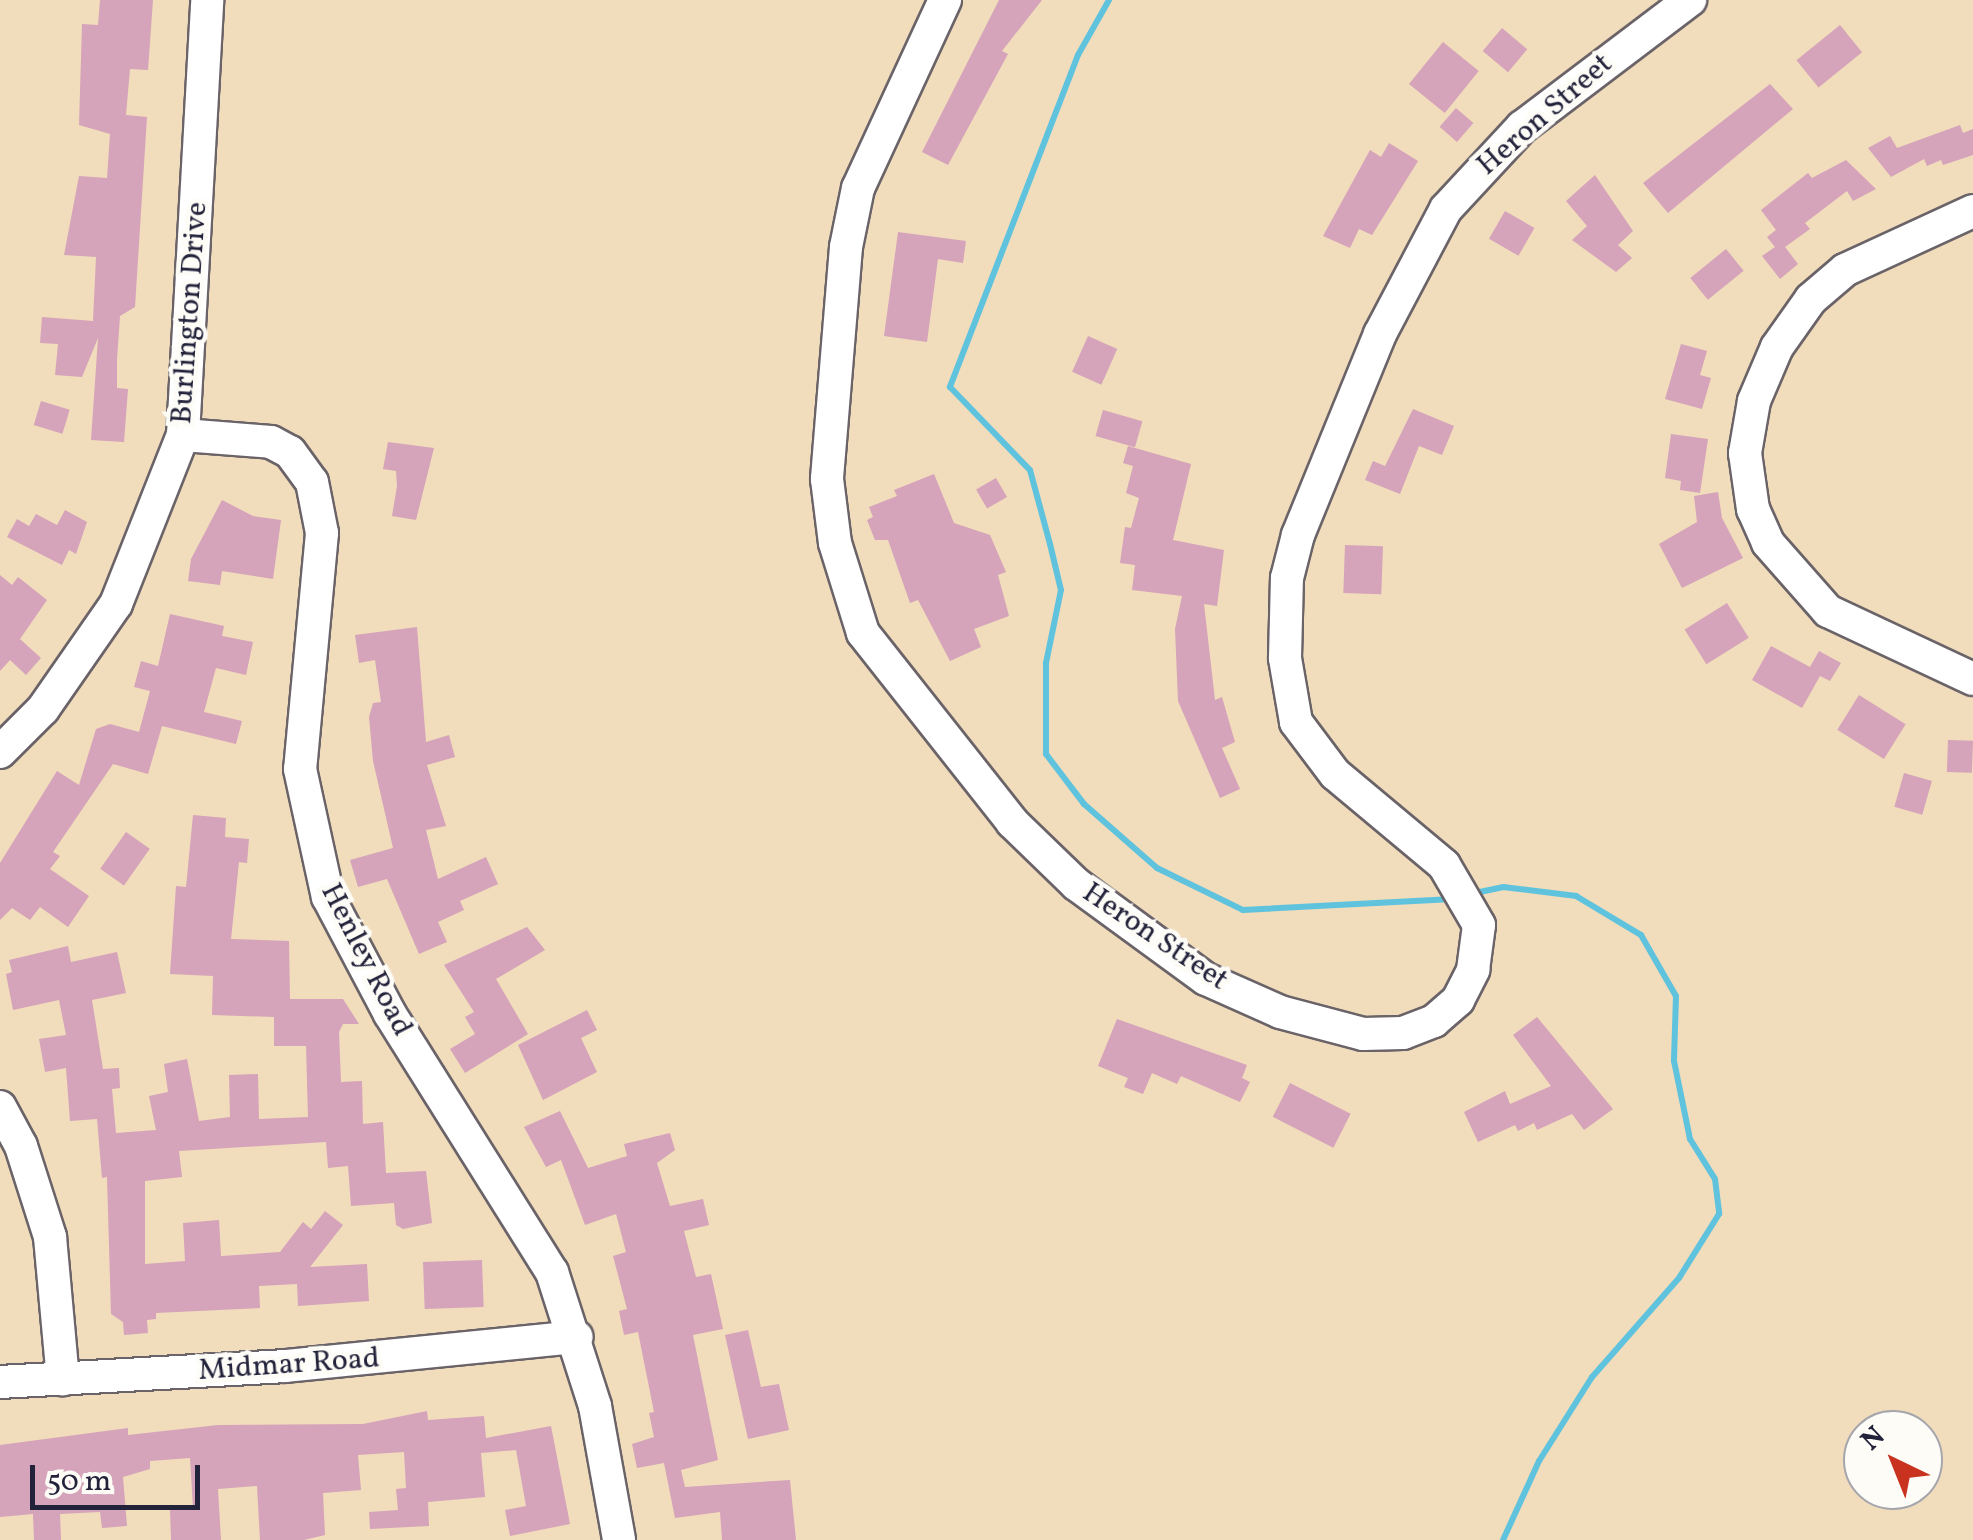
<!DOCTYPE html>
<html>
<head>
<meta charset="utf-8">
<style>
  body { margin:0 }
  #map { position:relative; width:1973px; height:1540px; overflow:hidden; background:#f1dcbc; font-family:Vollkorn,serif }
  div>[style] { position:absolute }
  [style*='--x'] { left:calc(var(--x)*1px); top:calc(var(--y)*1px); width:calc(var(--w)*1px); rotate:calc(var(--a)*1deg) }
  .stream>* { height:6px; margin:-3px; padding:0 3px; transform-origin:3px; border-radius:3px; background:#60c3de }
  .building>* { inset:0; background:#d5a3ba; transform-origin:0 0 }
  .roads { filter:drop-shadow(2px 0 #6a6368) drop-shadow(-2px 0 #6a6368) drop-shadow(0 2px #6a6368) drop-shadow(0 -2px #6a6368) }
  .minor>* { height:32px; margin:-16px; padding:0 16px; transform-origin:16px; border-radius:16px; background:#fff }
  span { translate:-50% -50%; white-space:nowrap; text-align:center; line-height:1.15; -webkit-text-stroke:9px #fdfcf7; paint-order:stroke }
  .street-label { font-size:30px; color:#22223b }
  .north { position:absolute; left:1843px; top:1410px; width:100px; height:100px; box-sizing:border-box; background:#fdfcf7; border:2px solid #a5a5ac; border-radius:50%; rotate:317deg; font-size:28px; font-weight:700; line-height:40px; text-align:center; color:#22223b }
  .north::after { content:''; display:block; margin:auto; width:35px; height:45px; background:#c8321e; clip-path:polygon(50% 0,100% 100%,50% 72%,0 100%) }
  .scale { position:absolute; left:30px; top:1465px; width:170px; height:45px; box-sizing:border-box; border:5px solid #22223b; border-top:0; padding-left:12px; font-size:30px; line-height:35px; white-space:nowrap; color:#22223b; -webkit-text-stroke:8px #fdfcf7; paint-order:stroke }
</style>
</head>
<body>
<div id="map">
  <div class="stream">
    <i style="--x:1109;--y:0;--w:63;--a:119.4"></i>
    <i style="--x:1078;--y:55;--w:356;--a:111.1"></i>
    <i style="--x:950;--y:387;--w:115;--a:46.1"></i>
    <i style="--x:1030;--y:470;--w:77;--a:74.9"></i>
    <i style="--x:1050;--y:544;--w:47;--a:76.6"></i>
    <i style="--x:1061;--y:590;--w:75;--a:101.6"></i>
    <i style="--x:1046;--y:663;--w:91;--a:90"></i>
    <i style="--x:1046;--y:754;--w:63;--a:52.8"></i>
    <i style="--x:1084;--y:804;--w:97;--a:41.2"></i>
    <i style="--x:1157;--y:868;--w:96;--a:26"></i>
    <i style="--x:1243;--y:910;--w:210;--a:-3"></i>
    <i style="--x:1475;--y:893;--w:29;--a:-12"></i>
    <i style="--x:1503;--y:887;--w:74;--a:7"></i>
    <i style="--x:1576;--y:896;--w:76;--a:31"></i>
    <i style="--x:1641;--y:935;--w:70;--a:60.2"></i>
    <i style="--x:1676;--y:996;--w:65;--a:91.8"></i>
    <i style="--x:1674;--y:1061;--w:80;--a:78.4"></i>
    <i style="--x:1690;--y:1139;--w:47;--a:58"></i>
    <i style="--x:1715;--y:1179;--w:35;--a:83"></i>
    <i style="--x:1719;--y:1214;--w:75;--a:122"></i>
    <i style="--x:1679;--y:1278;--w:132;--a:131.3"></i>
    <i style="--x:1592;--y:1377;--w:99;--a:122.2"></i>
    <i style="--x:1539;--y:1461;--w:87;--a:114.5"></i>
  </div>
  <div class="building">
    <i style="clip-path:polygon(100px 0,153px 0,148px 70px,130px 69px,126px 115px,147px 117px,135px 307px,120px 316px,117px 360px,117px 388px,128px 389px,124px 442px,91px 440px,98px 338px,82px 377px,55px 375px,58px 344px,40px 343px,42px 317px,93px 321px,96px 257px,64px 255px,79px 176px,107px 178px,110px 134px,79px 125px,82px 24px,98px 25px)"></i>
    <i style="clip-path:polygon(999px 0,1042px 0,1002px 51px,1008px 54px,948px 165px,922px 152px)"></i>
    <i style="left:1840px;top:25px;width:35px;height:56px;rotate:51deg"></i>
    <i style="left:1502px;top:28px;width:33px;height:30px;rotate:40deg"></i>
    <i style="left:1443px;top:42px;width:46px;height:54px;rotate:39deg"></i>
    <i style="clip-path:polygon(1770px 84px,1793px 109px,1668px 213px,1643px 183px)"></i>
    <i style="left:1456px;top:108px;width:23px;height:25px;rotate:41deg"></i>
    <i style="clip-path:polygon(1960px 125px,1963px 133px,1973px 129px,1973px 155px,1943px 165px,1941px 160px,1927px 166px,1924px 159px,1891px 177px,1868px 148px,1890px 136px,1897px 148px)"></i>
    <i style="clip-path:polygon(1389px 143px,1418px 161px,1372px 235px,1359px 229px,1350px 248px,1323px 236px,1370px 150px,1381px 157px)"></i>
    <i style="clip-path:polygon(1846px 160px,1876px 189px,1853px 201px,1847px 191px,1805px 223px,1810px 229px,1785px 247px,1798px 264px,1780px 279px,1762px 256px,1775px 247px,1767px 237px,1776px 230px,1761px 210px,1808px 173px,1812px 178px)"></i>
    <i style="clip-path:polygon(1595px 175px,1633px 231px,1618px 245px,1632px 258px,1616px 272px,1572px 240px,1587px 226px,1566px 201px)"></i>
    <i style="left:1505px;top:211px;width:34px;height:32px;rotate:30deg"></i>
    <i style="clip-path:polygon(898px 232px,966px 241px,963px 263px,938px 259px,927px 342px,884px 336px)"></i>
    <i style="left:1726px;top:249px;width:28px;height:46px;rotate:51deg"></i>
    <i style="left:1088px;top:336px;width:32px;height:39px;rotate:24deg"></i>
    <i style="clip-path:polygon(1681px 344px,1707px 351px,1700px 375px,1711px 378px,1702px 409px,1665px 399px)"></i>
    <i style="left:41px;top:401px;width:30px;height:25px;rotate:17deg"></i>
    <i style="clip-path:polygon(1413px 409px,1454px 426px,1442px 455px,1419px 446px,1400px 494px,1365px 480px,1373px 461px,1385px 466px)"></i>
    <i style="left:1103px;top:410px;width:41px;height:27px;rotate:16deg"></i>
    <i style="clip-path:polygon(1671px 434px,1708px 439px,1700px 493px,1680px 490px,1681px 481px,1665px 478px)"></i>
    <i style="clip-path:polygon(388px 442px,434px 448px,416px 520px,392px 516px,397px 486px,396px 471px,383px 469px)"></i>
    <i style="clip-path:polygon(1128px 446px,1191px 464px,1173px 540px,1224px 550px,1217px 606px,1204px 604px,1215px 700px,1222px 697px,1235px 742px,1222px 748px,1240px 789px,1220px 798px,1178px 701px,1175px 629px,1182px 596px,1132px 590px,1135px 565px,1120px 563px,1125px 527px,1131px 528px,1139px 498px,1126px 493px,1133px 466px,1123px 463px)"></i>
    <i style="clip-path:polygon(934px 474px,954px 523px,990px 535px,1006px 572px,998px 575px,1009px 616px,974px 629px,981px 647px,950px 661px,918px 600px,910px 603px,888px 540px,875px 540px,867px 520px,873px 517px,869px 507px,897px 496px,894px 490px)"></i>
    <i style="left:996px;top:478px;width:22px;height:23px;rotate:60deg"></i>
    <i style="clip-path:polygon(1718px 492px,1722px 518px,1743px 558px,1682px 588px,1659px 544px,1697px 522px,1694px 496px)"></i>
    <i style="clip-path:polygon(222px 500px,253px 516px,281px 520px,273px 579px,222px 571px,220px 585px,188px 581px,191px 559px)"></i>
    <i style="clip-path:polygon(65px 510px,87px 522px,76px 554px,69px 550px,62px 565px,7px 537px,17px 519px,29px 526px,36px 514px,57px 525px)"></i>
    <i style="left:1345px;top:545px;width:38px;height:48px;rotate:2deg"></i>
    <i style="clip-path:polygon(0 575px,12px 585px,18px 577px,47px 600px,20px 639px,41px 658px,26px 675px,10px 660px,0 671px)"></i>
    <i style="left:1727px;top:603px;width:41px;height:50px;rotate:58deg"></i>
    <i style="clip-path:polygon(170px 614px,224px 626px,222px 636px,253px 642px,246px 675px,216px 668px,204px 712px,242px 721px,236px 744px,162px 726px,148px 774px,113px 764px,53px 852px,60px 856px,50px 869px,89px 896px,68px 927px,40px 907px,30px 920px,12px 908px,0 920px,0 863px,57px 771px,79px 785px,96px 729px,110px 724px,139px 732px,150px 691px,134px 687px,141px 661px,158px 666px)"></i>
    <i style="clip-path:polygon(417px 627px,426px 742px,449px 735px,455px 757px,427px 765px,446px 826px,426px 830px,438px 879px,486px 857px,498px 884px,460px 901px,464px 910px,438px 922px,447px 942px,419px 954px,387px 879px,358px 887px,350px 860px,393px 848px,373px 761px,369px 717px,373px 703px,381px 702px,375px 660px,359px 663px,355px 635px)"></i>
    <i style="clip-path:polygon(1771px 646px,1810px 667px,1819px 651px,1841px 663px,1830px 681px,1820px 676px,1802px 708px,1752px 680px)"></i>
    <i style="left:1859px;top:695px;width:55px;height:41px;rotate:32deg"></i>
    <i style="left:1948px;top:740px;width:25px;height:32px;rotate:2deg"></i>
    <i style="left:1904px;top:773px;width:29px;height:35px;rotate:16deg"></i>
    <i style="clip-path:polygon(193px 815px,226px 818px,225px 837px,249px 839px,247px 863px,239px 862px,231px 939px,289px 941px,290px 999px,343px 999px,359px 1024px,343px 1024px,339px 1032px,341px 1082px,362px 1081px,363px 1124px,383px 1122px,386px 1173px,426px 1171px,432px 1223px,403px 1229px,396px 1225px,394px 1203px,351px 1206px,348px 1166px,328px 1168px,326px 1142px,179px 1151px,182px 1177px,145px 1181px,145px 1264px,185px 1261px,183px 1223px,219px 1220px,221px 1256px,280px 1252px,303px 1222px,311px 1229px,325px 1211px,343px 1225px,310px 1267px,367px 1264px,369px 1301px,298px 1306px,297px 1284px,259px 1286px,260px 1308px,156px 1313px,156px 1319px,147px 1320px,148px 1333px,124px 1335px,123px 1322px,111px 1314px,107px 1177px,102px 1178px,97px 1119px,70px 1121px,66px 1068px,45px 1072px,39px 1039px,66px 1035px,59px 1000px,13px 1010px,6px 974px,12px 972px,9px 960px,68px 946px,71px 962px,117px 952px,126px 993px,92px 1000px,103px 1069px,119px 1068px,120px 1088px,112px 1089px,116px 1133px,156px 1130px,149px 1096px,168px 1092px,164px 1064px,187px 1059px,199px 1121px,230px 1117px,229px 1075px,258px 1074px,259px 1119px,308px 1117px,306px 1046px,274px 1046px,274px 1017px,212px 1015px,213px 976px,170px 974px,176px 886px,186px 887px)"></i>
    <i style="left:126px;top:832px;width:29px;height:45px;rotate:35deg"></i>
    <i style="clip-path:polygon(527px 927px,545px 950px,496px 979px,528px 1034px,465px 1073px,450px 1049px,475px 1034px,465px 1017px,474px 1012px,444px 965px)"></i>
    <i style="clip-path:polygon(587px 1010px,597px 1030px,581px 1038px,597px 1072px,543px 1100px,518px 1045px)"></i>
    <i style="clip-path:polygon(1537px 1017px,1613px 1109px,1584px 1130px,1572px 1114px,1537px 1130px,1534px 1123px,1518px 1131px,1515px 1125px,1478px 1142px,1464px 1112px,1505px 1091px,1510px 1104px,1551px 1086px,1513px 1035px)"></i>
    <i style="clip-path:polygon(1117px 1019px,1247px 1065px,1242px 1078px,1250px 1082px,1240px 1102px,1181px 1076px,1177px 1084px,1152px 1073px,1143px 1094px,1124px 1087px,1128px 1078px,1098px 1066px)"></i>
    <i style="left:1290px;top:1083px;width:68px;height:38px;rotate:27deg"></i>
    <i style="clip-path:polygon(560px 1111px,588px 1168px,627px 1156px,624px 1144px,670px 1133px,675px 1150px,657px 1163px,670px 1206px,703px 1199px,709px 1225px,684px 1231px,696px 1277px,711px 1274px,723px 1329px,693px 1335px,718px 1460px,681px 1470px,685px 1487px,790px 1480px,796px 1540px,722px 1540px,720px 1512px,675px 1518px,664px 1463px,637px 1468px,632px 1444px,654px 1437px,649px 1413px,654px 1412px,638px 1332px,624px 1335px,619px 1311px,627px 1309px,613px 1256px,626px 1252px,616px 1214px,585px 1225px,561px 1160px,546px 1167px,524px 1127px)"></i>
    <i style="left:482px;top:1260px;width:47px;height:59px;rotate:88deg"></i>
    <i style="clip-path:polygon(748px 1330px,761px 1387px,779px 1384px,789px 1430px,748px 1439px,725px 1335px)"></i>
    <i style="clip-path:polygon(427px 1411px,428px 1420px,484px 1416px,486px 1438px,551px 1426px,570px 1524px,510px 1536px,505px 1510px,526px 1506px,516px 1450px,481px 1453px,485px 1497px,428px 1502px,429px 1526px,370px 1529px,369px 1512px,398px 1510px,396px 1489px,406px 1488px,404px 1452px,358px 1455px,361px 1490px,323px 1493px,325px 1535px,304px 1540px,260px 1540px,257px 1486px,218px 1489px,221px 1540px,171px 1540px,170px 1510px,193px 1508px,190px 1458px,150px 1461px,150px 1469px,123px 1477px,127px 1526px,102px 1528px,100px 1512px,60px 1514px,61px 1540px,34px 1540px,33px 1514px,0 1517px,0 1445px,128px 1428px,128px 1435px,218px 1425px,363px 1424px)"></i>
  </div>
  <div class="roads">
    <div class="minor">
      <i style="--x:945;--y:0;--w:207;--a:114.8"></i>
      <i style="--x:858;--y:188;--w:60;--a:101.5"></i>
      <i style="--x:846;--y:247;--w:233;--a:94.7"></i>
      <i style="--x:827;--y:479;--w:64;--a:82.9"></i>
      <i style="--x:835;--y:543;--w:94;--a:72.7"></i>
      <i style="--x:863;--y:633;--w:241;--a:51.7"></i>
      <i style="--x:1012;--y:822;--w:89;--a:44.1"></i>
      <i style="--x:1076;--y:884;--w:161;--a:36.2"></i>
      <i style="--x:1206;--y:979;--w:81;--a:24"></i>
      <i style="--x:1280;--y:1012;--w:86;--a:14.8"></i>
      <i style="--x:1363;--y:1034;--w:40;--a:-1.4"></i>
      <i style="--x:1403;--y:1033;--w:33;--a:-21"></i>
      <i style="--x:1434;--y:1021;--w:32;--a:-41"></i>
      <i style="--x:1458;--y:1000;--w:34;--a:-63"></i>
      <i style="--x:1473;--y:970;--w:45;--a:-82.4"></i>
      <i style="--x:1479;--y:925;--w:69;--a:-120.3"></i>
      <i style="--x:1444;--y:865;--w:142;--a:-140.1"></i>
      <i style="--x:1335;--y:774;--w:65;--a:-126.9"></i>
      <i style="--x:1296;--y:722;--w:65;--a:-99.8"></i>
      <i style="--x:1285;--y:658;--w:80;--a:-88.6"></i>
      <i style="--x:1287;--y:578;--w:44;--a:-75.7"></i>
      <i style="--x:1298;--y:535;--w:217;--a:-67.8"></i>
      <i style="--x:1380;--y:334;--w:141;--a:-62.2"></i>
      <i style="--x:1446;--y:209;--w:112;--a:-47.2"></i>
      <i style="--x:1522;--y:127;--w:211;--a:-37.1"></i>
      <i style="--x:1973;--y:211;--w:141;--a:155.3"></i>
      <i style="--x:1845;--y:270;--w:45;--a:139.5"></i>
      <i style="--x:1811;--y:299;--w:59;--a:125.3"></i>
      <i style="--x:1777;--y:347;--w:59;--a:113.1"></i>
      <i style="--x:1754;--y:401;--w:53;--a:99.8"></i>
      <i style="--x:1745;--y:453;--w:57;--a:81.9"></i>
      <i style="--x:1753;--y:509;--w:37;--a:66"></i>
      <i style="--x:1768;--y:543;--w:91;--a:48.6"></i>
      <i style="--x:1828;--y:611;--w:160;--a:25.1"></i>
      <i style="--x:183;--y:435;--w:88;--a:4.5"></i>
      <i style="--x:271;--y:442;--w:21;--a:28"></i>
      <i style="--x:290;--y:452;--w:37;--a:54"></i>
      <i style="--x:312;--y:482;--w:52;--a:78.9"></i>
      <i style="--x:322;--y:533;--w:237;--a:95.3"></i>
      <i style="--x:300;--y:769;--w:131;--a:77.7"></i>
      <i style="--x:328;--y:897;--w:132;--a:62.1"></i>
      <i style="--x:390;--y:1014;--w:305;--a:57.9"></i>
      <i style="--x:552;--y:1272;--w:141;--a:72.2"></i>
      <i style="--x:595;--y:1406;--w:136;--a:79.8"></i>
      <i style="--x:0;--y:752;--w:61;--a:-45"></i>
      <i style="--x:43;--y:709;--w:128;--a:-55.2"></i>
      <i style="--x:116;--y:604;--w:182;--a:-68.4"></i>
      <i style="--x:183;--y:435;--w:436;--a:-86.8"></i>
      <i style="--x:0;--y:1107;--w:44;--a:61.7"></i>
      <i style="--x:21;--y:1146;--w:96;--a:72.3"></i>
      <i style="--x:50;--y:1237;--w:143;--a:84.8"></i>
      <i style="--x:0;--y:1382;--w:285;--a:-3.2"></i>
      <i style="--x:285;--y:1366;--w:293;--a:-5.7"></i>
    </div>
  </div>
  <div class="street-label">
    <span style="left:1545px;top:115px;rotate:-41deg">Heron Street</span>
    <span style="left:190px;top:313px;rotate:-86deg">Burlington Drive</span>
    <span style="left:1155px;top:937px;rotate:34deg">Heron Street</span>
    <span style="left:366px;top:960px;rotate:63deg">Henley Road</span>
    <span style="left:289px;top:1365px;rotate:-4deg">Midmar Road</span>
  </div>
  <div class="north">N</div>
  <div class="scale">50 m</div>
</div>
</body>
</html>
